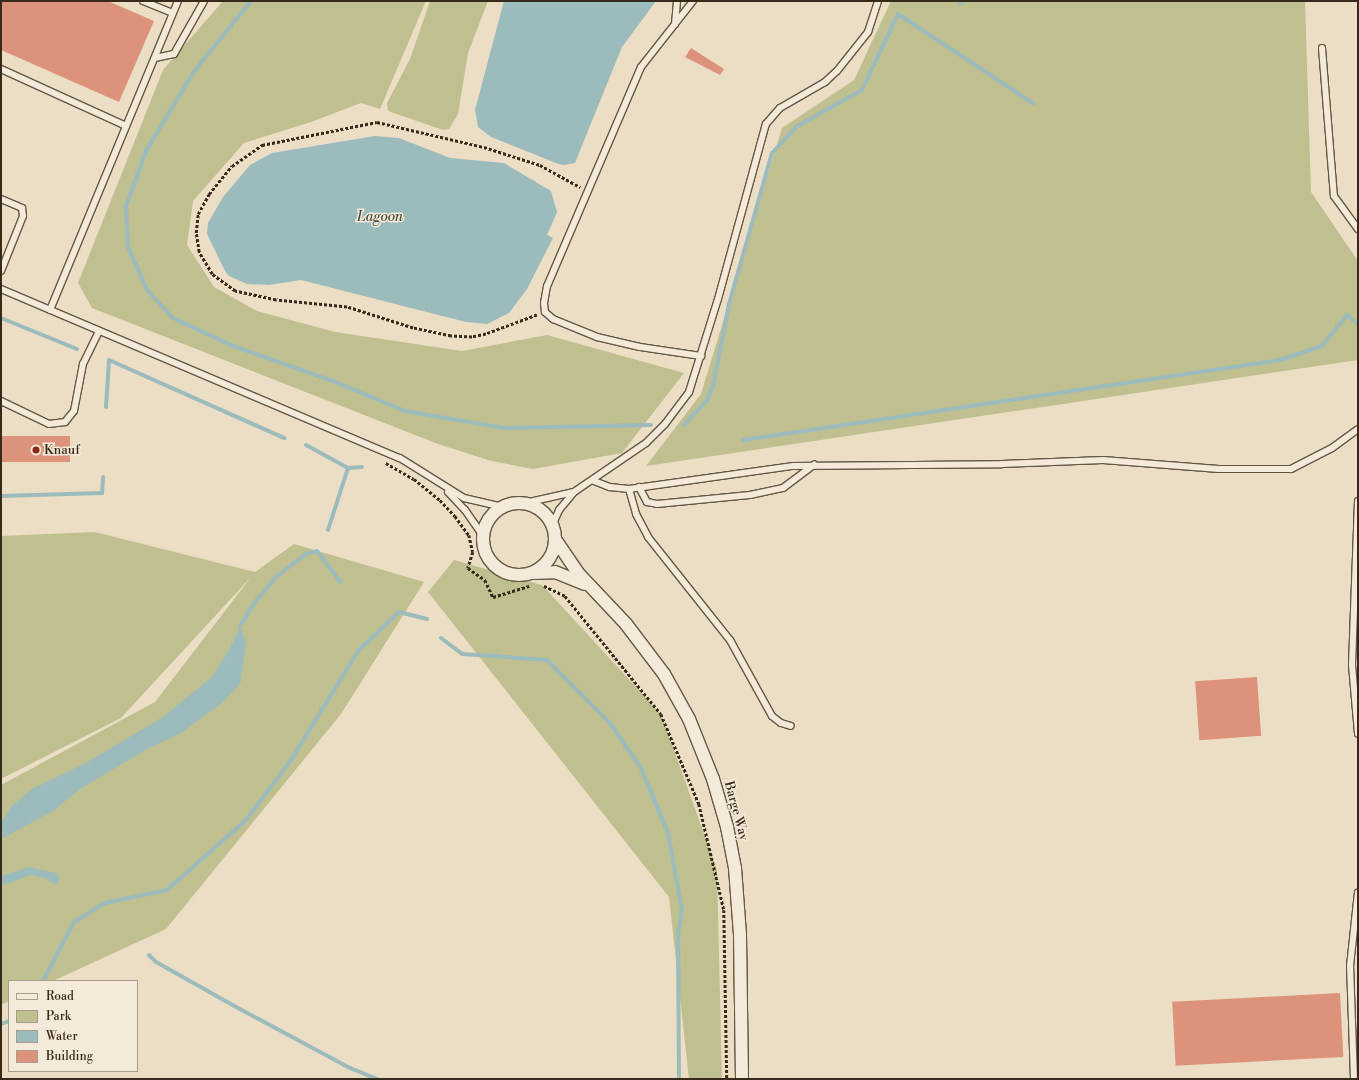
<!DOCTYPE html>
<html>
<head>
<meta charset="utf-8">
<style>
  body { margin:0 }
  #map { position:relative; width:1359px; height:1080px; overflow:hidden; background:#ecdec5; font-family:"Libre Bodoni",serif }
  div>[style] { position:absolute }
  [style*='--x'] { left:calc(var(--x)*1px); top:calc(var(--y)*1px); width:calc(var(--w)*1px); rotate:calc(var(--a)*1deg) }
  .green>* { inset:0; background:#bfbf90 }
  .water>* { inset:0; background:#9bbbbc }
  .stream>* { height:4px; margin:-2px; padding:0 2px; transform-origin:2px; border-radius:2px; background:#9bbbbc }
  .building>* { inset:0; background:#dd937b; transform-origin:0 0 }
  .path>* { height:2.5px; margin-top:-1.25px; transform-origin:0; background:repeating-linear-gradient(90deg,#362a1a 0 3px,transparent 0 5px) }
  .roads { filter:drop-shadow(1px 0 #645745) drop-shadow(-1px 0 #645745) drop-shadow(0 1px #645745) drop-shadow(0 -1px #645745) }
  .service>* { height:6px; margin:-3px; padding:0 3px; transform-origin:3px; border-radius:3px; background:#f3ead9 }
  .minor>* { height:12px; margin:-6px; padding:0 6px; transform-origin:6px; border-radius:6px; background:#f3ead9 }
  .minor>.ring { margin:-6px; padding:0; box-sizing:content-box; background:none; border:12px solid #f3ead9; border-radius:50% }
  .dots>* { width:11px; height:11px; translate:-50% -50%; box-sizing:border-box; border:2px solid #f3ead9; border-radius:50% }
  span { translate:-50% -50%; white-space:nowrap; text-align:center; line-height:1.15; -webkit-text-stroke:3px #f3ead9; paint-order:stroke }
  .poi-label { font-size:13px; color:#362a1a }
  .left { translate:0 -50%; text-align:left }
  .street-label { font-size:13px; color:#362a1a }
  .water-label { font-size:14px; color:#4f4e42; font-style:italic }
  .frame { position:absolute; inset:0; border:2px solid #362a1a; pointer-events:none }
  .legend { position:absolute; left:8px; top:980px; width:130px; height:92px; box-sizing:border-box; background:#f3ead9; border:1px solid #a79d8d; margin:0; padding:5px 7px; list-style:none; font-size:12px; color:#362a1a }
  .legend li { display:flex; align-items:center; gap:8px; height:20px }
  .legend b { width:20px; border:1px solid #a79d8d }
</style>
</head>
<body>
<div id="map">
  <div class="green">
    <i style="clip-path:polygon(223px 1px,426px 1px,380px 109px,361px 103px,311px 122px,244px 143px,193px 201px,187px 245px,214px 287px,257px 311px,335px 332px,462px 351px,547px 335px,684px 373px,622px 453px,533px 469px,491px 461px,438px 444px,92px 308px,78px 283px,163px 70px)"></i>
    <i style="clip-path:polygon(430px 1px,488px 1px,468px 53px,458px 114px,449px 129px,443px 130px,388px 111px,387px 103px,410px 59px)"></i>
    <i style="clip-path:polygon(891px 1px,1305px 1px,1311px 192px,1358px 261px,1358px 360px,646px 466px,701px 394px,782px 128px,854px 80px)"></i>
    <i style="clip-path:polygon(95px 532px,255px 572px,294px 544px,424px 582px,341px 714px,166px 929px,53px 981px,9px 981px,9px 1001px,1px 1005px,1px 785px,155px 702px,251px 577px,121px 718px,1px 779px,1px 536px)"></i>
    <i style="clip-path:polygon(454px 560px,542px 585px,661px 714px,717px 870px,722px 1079px,689px 1079px,669px 897px,428px 592px)"></i>
  </div>
  <div class="water">
    <i style="clip-path:polygon(504px 1px,656px 1px,622px 47px,575px 163px,563px 165px,556px 163px,491px 137px,478px 127px,475px 110px)"></i>
    <i style="clip-path:polygon(375px 136px,399px 138px,450px 158px,504px 163px,551px 191px,557px 212px,547px 235px,553px 238px,527px 289px,509px 313px,487px 324px,466px 322px,301px 280px,269px 285px,247px 284px,229px 276px,225px 271px,207px 234px,208px 223px,223px 197px,250px 165px,272px 153px)"></i>
    <i style="clip-path:polygon(240px 626px,246px 643px,240px 684px,222px 703px,181px 733px,147px 749px,80px 789px,53px 811px,1px 839px,1px 822px,12px 806px,32px 789px,86px 763px,163px 717px,212px 677px,232px 645px)"></i>
    <i style="clip-path:polygon(29px 867px,56px 873px,60px 879px,56px 885px,45px 878px,31px 875px,1px 886px,1px 876px)"></i>
  </div>
  <div class="stream">
    <i style="--x:251;--y:1;--w:92;--a:128.9"></i>
    <i style="--x:193;--y:73;--w:91;--a:121.1"></i>
    <i style="--x:146;--y:151;--w:59;--a:110"></i>
    <i style="--x:126;--y:206;--w:41;--a:87.2"></i>
    <i style="--x:128;--y:247;--w:47;--a:66.2"></i>
    <i style="--x:147;--y:290;--w:38;--a:47"></i>
    <i style="--x:173;--y:318;--w:66;--a:25"></i>
    <i style="--x:233;--y:346;--w:106;--a:19.3"></i>
    <i style="--x:333;--y:381;--w:78;--a:22.6"></i>
    <i style="--x:405;--y:411;--w:100;--a:9.7"></i>
    <i style="--x:504;--y:428;--w:147;--a:-1.2"></i>
    <i style="--x:960;--y:3;--w:4;--a:-27"></i>
    <i style="--x:1;--y:318;--w:82;--a:22.2"></i>
    <i style="--x:106;--y:407;--w:47;--a:-86.3"></i>
    <i style="--x:109;--y:360;--w:192;--a:24"></i>
    <i style="--x:684;--y:425;--w:34;--a:-47"></i>
    <i style="--x:707;--y:400;--w:15;--a:-67"></i>
    <i style="--x:713;--y:386;--w:84;--a:-79"></i>
    <i style="--x:729;--y:304;--w:157;--a:-74.1"></i>
    <i style="--x:772;--y:153;--w:35;--a:-47"></i>
    <i style="--x:796;--y:127;--w:76;--a:-29.3"></i>
    <i style="--x:862;--y:90;--w:84;--a:-64.7"></i>
    <i style="--x:898;--y:14;--w:163;--a:33.5"></i>
    <i style="--x:743;--y:440;--w:543;--a:-8.47"></i>
    <i style="--x:1280;--y:360;--w:44;--a:-18.4"></i>
    <i style="--x:1322;--y:346;--w:40;--a:-51"></i>
    <i style="--x:1347;--y:315;--w:14;--a:39"></i>
    <i style="--x:306;--y:445;--w:48;--a:28.7"></i>
    <i style="--x:348;--y:468;--w:65;--a:107.9"></i>
    <i style="--x:348;--y:468;--w:14;--a:-4"></i>
    <i style="--x:1;--y:496;--w:101;--a:-1.7"></i>
    <i style="--x:102;--y:493;--w:16;--a:-86"></i>
    <i style="--x:240;--y:626;--w:28;--a:-58"></i>
    <i style="--x:255;--y:602;--w:33;--a:-50"></i>
    <i style="--x:276;--y:577;--w:37;--a:-38"></i>
    <i style="--x:305;--y:554;--w:12;--a:-14"></i>
    <i style="--x:317;--y:551;--w:39;--a:53"></i>
    <i style="--x:441;--y:638;--w:26;--a:37"></i>
    <i style="--x:462;--y:654;--w:85;--a:4"></i>
    <i style="--x:547;--y:660;--w:89;--a:45"></i>
    <i style="--x:610;--y:723;--w:55;--a:55.4"></i>
    <i style="--x:641;--y:768;--w:70;--a:67.4"></i>
    <i style="--x:668;--y:833;--w:78;--a:79.7"></i>
    <i style="--x:682;--y:910;--w:26;--a:99"></i>
    <i style="--x:678;--y:936;--w:143;--a:89.6"></i>
    <i style="--x:149;--y:955;--w:10;--a:45"></i>
    <i style="--x:156;--y:962;--w:94;--a:29.3"></i>
    <i style="--x:238;--y:1008;--w:127;--a:28.2"></i>
    <i style="--x:350;--y:1068;--w:29;--a:22"></i>
    <i style="--x:43;--y:981;--w:67;--a:-62.3"></i>
    <i style="--x:74;--y:922;--w:36;--a:-32"></i>
    <i style="--x:105;--y:903;--w:63;--a:-11.8"></i>
    <i style="--x:167;--y:890;--w:107;--a:-41.6"></i>
    <i style="--x:247;--y:819;--w:74;--a:-53.3"></i>
    <i style="--x:291;--y:760;--w:128;--a:-58.4"></i>
    <i style="--x:358;--y:651;--w:57;--a:-43.6"></i>
    <i style="--x:399;--y:612;--w:29;--a:14"></i>
    <i style="--x:1;--y:1024;--w:9;--a:-21"></i>
  </div>
  <div class="building">
    <i style="clip-path:polygon(1px 1px,108px 1px,154px 21px,119px 102px,1px 50px)"></i>
    <i style="clip-path:polygon(691px 48px,724px 69px,720px 75px,685px 57px)"></i>
    <i style="left:70px;top:436px;width:26px;height:69px;rotate:90deg"></i>
    <i style="left:1257px;top:677px;width:59px;height:62px;rotate:86deg"></i>
    <i style="left:1340px;top:993px;width:64px;height:168px;rotate:87deg"></i>
  </div>
  <div class="path">
    <i style="--x:537;--y:315;--w:54;--a:159.6"></i>
    <i style="--x:486;--y:334;--w:14;--a:168"></i>
    <i style="--x:472;--y:337;--w:21;--a:-177"></i>
    <i style="--x:451;--y:336;--w:39;--a:-168"></i>
    <i style="--x:413;--y:328;--w:69;--a:-162.3"></i>
    <i style="--x:347;--y:307;--w:71;--a:-174.4"></i>
    <i style="--x:276;--y:300;--w:42;--a:-167.6"></i>
    <i style="--x:235;--y:291;--w:29;--a:-144"></i>
    <i style="--x:212;--y:274;--w:26;--a:-121"></i>
    <i style="--x:199;--y:252;--w:19;--a:-99"></i>
    <i style="--x:196;--y:233;--w:19;--a:-84"></i>
    <i style="--x:198;--y:214;--w:23;--a:-61"></i>
    <i style="--x:209;--y:194;--w:36;--a:-51"></i>
    <i style="--x:232;--y:166;--w:37;--a:-35"></i>
    <i style="--x:262;--y:145;--w:117;--a:-11.3"></i>
    <i style="--x:377;--y:122;--w:110;--a:13.2"></i>
    <i style="--x:484;--y:147;--w:59;--a:17.8"></i>
    <i style="--x:540;--y:165;--w:46;--a:28.8"></i>
    <i style="--x:386;--y:463;--w:32;--a:30"></i>
    <i style="--x:414;--y:479;--w:33;--a:39"></i>
    <i style="--x:440;--y:500;--w:22;--a:47"></i>
    <i style="--x:455;--y:516;--w:24;--a:54"></i>
    <i style="--x:469;--y:535;--w:17;--a:77"></i>
    <i style="--x:473;--y:552;--w:17;--a:107"></i>
    <i style="--x:468;--y:568;--w:21;--a:35"></i>
    <i style="--x:485;--y:580;--w:19;--a:65"></i>
    <i style="--x:493;--y:597;--w:38;--a:-17"></i>
    <i style="--x:544;--y:586;--w:23;--a:25"></i>
    <i style="--x:565;--y:596;--w:152;--a:50.9"></i>
    <i style="--x:661;--y:714;--w:98;--a:67.1"></i>
    <i style="--x:699;--y:804;--w:109;--a:76.7"></i>
    <i style="--x:724;--y:910;--w:169;--a:89"></i>
  </div>
  <div class="roads">
    <div class="service">
      <i style="--x:143;--y:1;--w:32;--a:22"></i>
      <i style="--x:693;--y:1;--w:84;--a:128.2"></i>
      <i style="--x:641;--y:67;--w:238;--a:113.2"></i>
      <i style="--x:547;--y:286;--w:17;--a:100"></i>
      <i style="--x:544;--y:303;--w:9;--a:84"></i>
      <i style="--x:545;--y:312;--w:11;--a:41"></i>
      <i style="--x:553;--y:319;--w:48;--a:22.2"></i>
      <i style="--x:597;--y:337;--w:44;--a:13.1"></i>
      <i style="--x:640;--y:347;--w:62;--a:8.4"></i>
      <i style="--x:675;--y:24;--w:23;--a:-85"></i>
      <i style="--x:1322;--y:48;--w:148;--a:85.4"></i>
      <i style="--x:1334;--y:196;--w:41;--a:54"></i>
      <i style="--x:155;--y:58;--w:19;--a:-12"></i>
      <i style="--x:174;--y:54;--w:61;--a:-60.5"></i>
      <i style="--x:1;--y:69;--w:137;--a:24.5"></i>
      <i style="--x:1;--y:199;--w:23;--a:23"></i>
      <i style="--x:22;--y:208;--w:8;--a:83"></i>
      <i style="--x:23;--y:216;--w:59;--a:111.8"></i>
      <i style="--x:1;--y:289;--w:433;--a:23"></i>
      <i style="--x:400;--y:458;--w:75;--a:32"></i>
      <i style="--x:464;--y:498;--w:39;--a:13"></i>
      <i style="--x:50;--y:310;--w:334;--a:-67.5"></i>
      <i style="--x:1;--y:401;--w:53;--a:25.6"></i>
      <i style="--x:49;--y:424;--w:16;--a:-7"></i>
      <i style="--x:65;--y:422;--w:14;--a:-51"></i>
      <i style="--x:74;--y:411;--w:48;--a:-79.2"></i>
      <i style="--x:83;--y:364;--w:37;--a:-64"></i>
      <i style="--x:594;--y:481;--w:17;--a:21"></i>
      <i style="--x:610;--y:487;--w:19;--a:6"></i>
      <i style="--x:629;--y:489;--w:166;--a:-8"></i>
      <i style="--x:793;--y:466;--w:209;--a:-0.5"></i>
      <i style="--x:1002;--y:464;--w:101;--a:-2.3"></i>
      <i style="--x:1103;--y:460;--w:116;--a:4.4"></i>
      <i style="--x:1219;--y:469;--w:72;--a:0"></i>
      <i style="--x:1291;--y:469;--w:46;--a:-27.1"></i>
      <i style="--x:1332;--y:448;--w:32;--a:-36"></i>
      <i style="--x:639;--y:487;--w:17;--a:62"></i>
      <i style="--x:647;--y:502;--w:10;--a:11"></i>
      <i style="--x:657;--y:504;--w:93;--a:-5.5"></i>
      <i style="--x:750;--y:495;--w:34;--a:-12"></i>
      <i style="--x:783;--y:488;--w:39;--a:-37"></i>
      <i style="--x:629;--y:489;--w:26;--a:74"></i>
      <i style="--x:636;--y:514;--w:26;--a:62"></i>
      <i style="--x:648;--y:537;--w:132;--a:51.5"></i>
      <i style="--x:730;--y:640;--w:87;--a:61.1"></i>
      <i style="--x:772;--y:716;--w:11;--a:38"></i>
      <i style="--x:781;--y:723;--w:10;--a:17"></i>
      <i style="--x:448;--y:492;--w:25;--a:47"></i>
      <i style="--x:465;--y:510;--w:32;--a:55"></i>
      <i style="--x:1358;--y:501;--w:164;--a:92.1"></i>
      <i style="--x:1352;--y:665;--w:69;--a:85"></i>
      <i style="--x:525;--y:503;--w:50;--a:-12.7"></i>
      <i style="--x:552;--y:526;--w:17;--a:-66"></i>
      <i style="--x:559;--y:510;--w:23;--a:-50"></i>
      <i style="--x:574;--y:492;--w:87;--a:-34.2"></i>
      <i style="--x:646;--y:443;--w:27;--a:-45"></i>
      <i style="--x:665;--y:424;--w:40;--a:-53"></i>
      <i style="--x:689;--y:392;--w:97;--a:-72.7"></i>
      <i style="--x:718;--y:299;--w:181;--a:-74.7"></i>
      <i style="--x:766;--y:124;--w:21;--a:-49"></i>
      <i style="--x:780;--y:108;--w:52;--a:-30"></i>
      <i style="--x:825;--y:82;--w:16;--a:-43"></i>
      <i style="--x:837;--y:71;--w:50;--a:-51.5"></i>
      <i style="--x:868;--y:32;--w:33;--a:-72"></i>
      <i style="--x:1354;--y:1079;--w:113;--a:-92"></i>
      <i style="--x:1350;--y:966;--w:74;--a:-83.8"></i>
    </div>
    <div class="minor">
      <i class="ring" style="left:483px;top:503px;width:60px;height:60px"></i>
      <i style="--x:555;--y:539;--w:41;--a:55.9"></i>
      <i style="--x:578;--y:573;--w:70;--a:46.7"></i>
      <i style="--x:626;--y:624;--w:63;--a:52.8"></i>
      <i style="--x:664;--y:674;--w:51;--a:60.9"></i>
      <i style="--x:689;--y:719;--w:65;--a:68.2"></i>
      <i style="--x:713;--y:779;--w:50;--a:73.7"></i>
      <i style="--x:727;--y:827;--w:42;--a:79"></i>
      <i style="--x:735;--y:868;--w:67;--a:85.7"></i>
      <i style="--x:740;--y:935;--w:144;--a:89.2"></i>
      <i style="--x:532;--y:573;--w:23;--a:-2"></i>
      <i style="--x:555;--y:572;--w:32;--a:22"></i>
    </div>
  </div>
  <div class="dots">
    <i style="left:36px;top:450px;background:#8f2418"></i>
  </div>
  <div class="poi-label">
    <span class="left" style="left:44px;top:450px">Knauf</span>
  </div>
  <div class="street-label">
    <span style="left:736px;top:811px;rotate:75deg">Barge Way</span>
  </div>
  <div class="water-label">
    <span style="left:380px;top:217px">Lagoon</span>
  </div>
  <div class="frame"></div>
  <ul class="legend">
  <li><b style="height:5px;background:#f3ead9"></b>Road</li>
  <li><b style="height:11px;background:#bfbf90"></b>Park</li>
  <li><b style="height:11px;background:#9bbbbc"></b>Water</li>
  <li><b style="height:11px;background:#dd937b"></b>Building</li>
  </ul>
</div>
</body>
</html>
